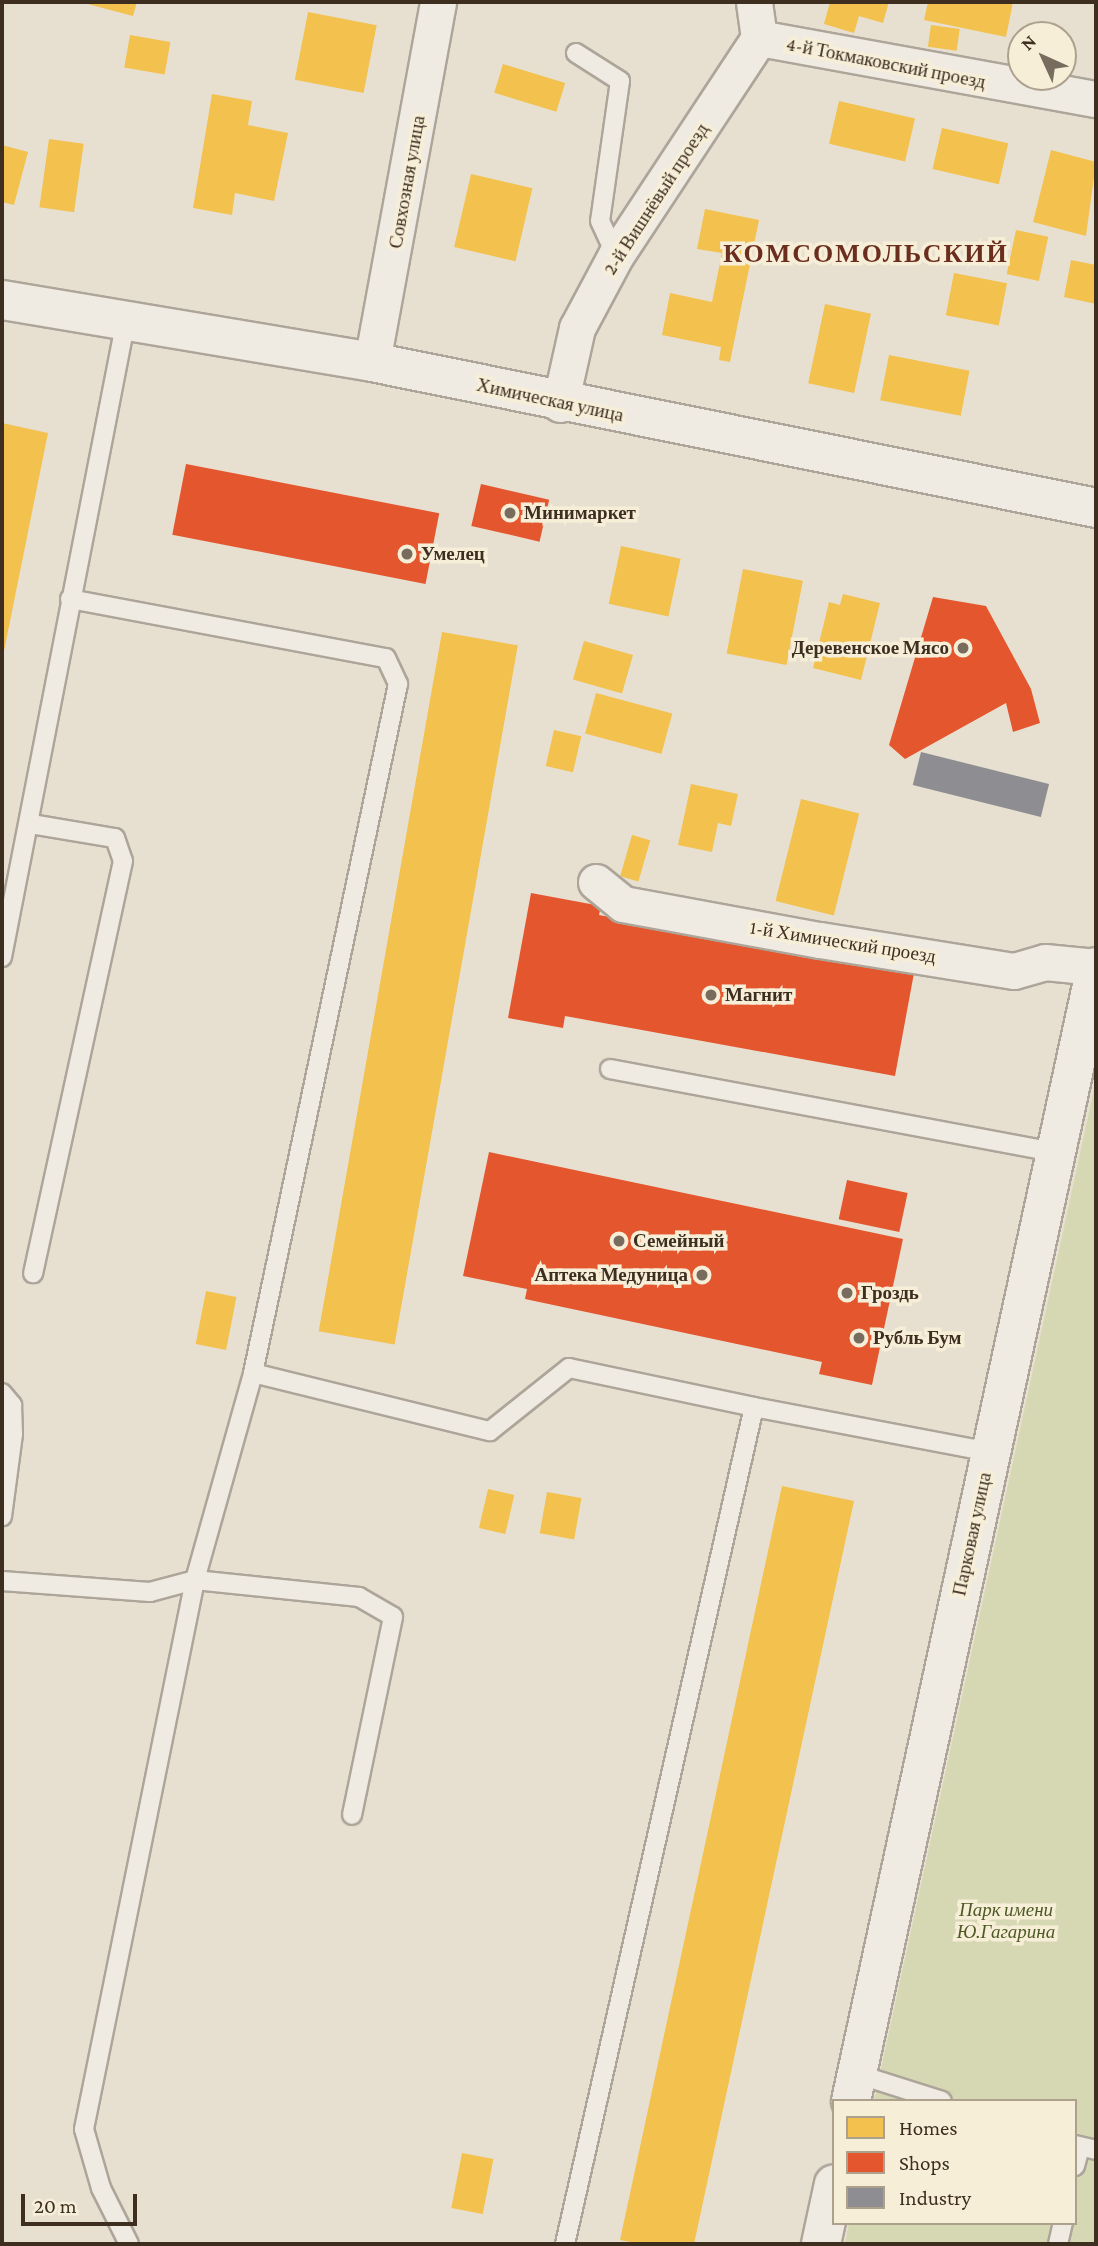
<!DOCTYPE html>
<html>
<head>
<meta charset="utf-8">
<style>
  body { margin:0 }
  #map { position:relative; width:1098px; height:2246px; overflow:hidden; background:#e7e0d1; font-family:"Crimson Pro",serif }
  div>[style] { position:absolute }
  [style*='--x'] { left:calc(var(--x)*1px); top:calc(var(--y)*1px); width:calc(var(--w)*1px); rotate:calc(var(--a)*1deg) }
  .green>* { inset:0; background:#d6d7b3 }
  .homes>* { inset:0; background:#f2c14e; transform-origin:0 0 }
  .shops>* { inset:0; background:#e4572e; transform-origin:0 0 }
  .industry>* { inset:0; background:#8d8d92; transform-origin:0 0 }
  .roads { filter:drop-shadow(2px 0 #ada599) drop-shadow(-2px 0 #ada599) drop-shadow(0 2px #ada599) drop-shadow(0 -2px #ada599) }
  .lane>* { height:18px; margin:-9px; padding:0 9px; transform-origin:9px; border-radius:9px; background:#efebe3 }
  .street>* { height:35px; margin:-17.5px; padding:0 17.5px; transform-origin:17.5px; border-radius:17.5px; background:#efebe3 }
  .secondary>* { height:38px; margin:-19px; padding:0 19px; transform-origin:19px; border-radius:19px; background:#efebe3 }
  .dots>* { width:19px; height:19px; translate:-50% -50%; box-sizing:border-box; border:4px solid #f7eed8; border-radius:50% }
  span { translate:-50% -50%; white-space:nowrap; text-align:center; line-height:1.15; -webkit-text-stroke:7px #f7eed8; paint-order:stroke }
  .street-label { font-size:19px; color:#3d2e20 }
  .poi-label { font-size:19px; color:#3d2e20; font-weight:700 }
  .left { translate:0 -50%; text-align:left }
  .right { translate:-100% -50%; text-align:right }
  .park-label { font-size:19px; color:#4d5a26; font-style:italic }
  .district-label { font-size:26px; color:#6b2e1e; font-weight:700; letter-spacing:2px }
  .frame { position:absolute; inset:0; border:4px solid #3d2e20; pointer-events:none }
  .legend { position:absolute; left:832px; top:2099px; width:245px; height:126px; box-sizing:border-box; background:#f7eed8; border:2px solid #ada18e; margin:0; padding:9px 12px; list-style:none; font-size:21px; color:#3d2e20 }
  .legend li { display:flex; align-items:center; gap:14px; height:35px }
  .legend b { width:35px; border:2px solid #ada18e }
  .north { position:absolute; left:1007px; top:21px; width:70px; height:70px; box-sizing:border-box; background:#f7eed8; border:2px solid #ada18e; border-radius:50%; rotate:315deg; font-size:19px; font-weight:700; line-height:28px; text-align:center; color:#3d2e20 }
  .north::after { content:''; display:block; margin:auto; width:24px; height:32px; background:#786c5e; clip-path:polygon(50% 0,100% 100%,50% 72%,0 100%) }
  .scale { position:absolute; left:21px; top:2194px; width:116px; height:32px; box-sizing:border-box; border:4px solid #3d2e20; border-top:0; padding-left:9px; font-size:21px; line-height:24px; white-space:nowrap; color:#3d2e20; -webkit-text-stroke:5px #f7eed8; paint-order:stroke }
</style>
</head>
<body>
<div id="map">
  <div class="green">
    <i style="clip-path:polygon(1096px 1080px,1096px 2244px,845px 2244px,849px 2223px,1075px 2223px,1075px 2101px,874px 2101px)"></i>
  </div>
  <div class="homes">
    <i style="clip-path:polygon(80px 2px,137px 2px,133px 16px)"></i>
    <i style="clip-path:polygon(830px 2px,889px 2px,883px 23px,859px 16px,854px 33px,824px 24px)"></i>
    <i style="clip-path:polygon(928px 2px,1013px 2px,1006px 37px,924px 20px)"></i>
    <i style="left:308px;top:12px;width:70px;height:69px;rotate:11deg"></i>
    <i style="left:931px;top:25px;width:29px;height:22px;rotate:8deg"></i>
    <i style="left:130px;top:35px;width:41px;height:33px;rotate:10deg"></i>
    <i style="left:503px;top:64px;width:65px;height:30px;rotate:17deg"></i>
    <i style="clip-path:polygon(212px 94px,252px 101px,248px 125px,288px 133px,274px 201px,235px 193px,232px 215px,193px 208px)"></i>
    <i style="left:839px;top:101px;width:78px;height:44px;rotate:13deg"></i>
    <i style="left:942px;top:128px;width:68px;height:42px;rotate:13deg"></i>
    <i style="left:49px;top:139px;width:35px;height:69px;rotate:8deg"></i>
    <i style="clip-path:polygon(2px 145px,28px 152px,14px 205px,2px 202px)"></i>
    <i style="clip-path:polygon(1051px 150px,1096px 162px,1086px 236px,1033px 222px)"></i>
    <i style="left:471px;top:174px;width:63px;height:75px;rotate:13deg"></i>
    <i style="clip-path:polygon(705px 209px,759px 220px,730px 362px,719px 360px,721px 347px,662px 335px,670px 293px,712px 302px,722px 253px,697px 249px)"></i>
    <i style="left:1016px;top:230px;width:33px;height:45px;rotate:12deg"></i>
    <i style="clip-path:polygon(1071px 260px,1096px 265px,1096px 304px,1064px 297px)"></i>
    <i style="left:954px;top:273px;width:54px;height:43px;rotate:11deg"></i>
    <i style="left:825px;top:304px;width:47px;height:81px;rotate:12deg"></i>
    <i style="left:889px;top:355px;width:82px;height:46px;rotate:11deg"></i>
    <i style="clip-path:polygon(2px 423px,48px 433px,3px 656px,2px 656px)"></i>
    <i style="left:621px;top:546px;width:61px;height:59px;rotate:12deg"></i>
    <i style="left:743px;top:569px;width:61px;height:86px;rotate:11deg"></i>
    <i style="clip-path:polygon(843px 594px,880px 603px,861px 680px,813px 668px,829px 602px,840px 605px)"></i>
    <i style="left:442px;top:632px;width:77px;height:710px;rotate:10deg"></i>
    <i style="left:584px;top:641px;width:51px;height:40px;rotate:16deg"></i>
    <i style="left:596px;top:693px;width:79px;height:42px;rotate:15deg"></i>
    <i style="left:554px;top:730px;width:28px;height:37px;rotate:13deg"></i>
    <i style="clip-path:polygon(691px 784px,738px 794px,731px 826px,718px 823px,712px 852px,678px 845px)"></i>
    <i style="left:801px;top:799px;width:60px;height:105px;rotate:14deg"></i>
    <i style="left:632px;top:835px;width:19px;height:43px;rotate:16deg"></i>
    <i style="left:206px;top:1291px;width:31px;height:54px;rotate:11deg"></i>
    <i style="clip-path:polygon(782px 1486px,854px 1501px,694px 2244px,641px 2244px,620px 2240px)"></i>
    <i style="left:488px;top:1489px;width:27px;height:40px;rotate:13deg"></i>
    <i style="left:547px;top:1492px;width:35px;height:42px;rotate:10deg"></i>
    <i style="left:462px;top:2153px;width:32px;height:56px;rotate:11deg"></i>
  </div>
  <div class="shops">
    <i style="left:186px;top:464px;width:258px;height:72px;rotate:11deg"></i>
    <i style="left:481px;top:484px;width:70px;height:43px;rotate:13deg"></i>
    <i style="clip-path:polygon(933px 597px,986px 606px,1031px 689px,1040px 723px,1013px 732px,1006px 703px,905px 759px,889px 745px)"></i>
    <i style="clip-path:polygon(531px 893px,601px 906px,599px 915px,914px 973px,895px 1076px,565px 1016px,563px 1028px,508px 1018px)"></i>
    <i style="clip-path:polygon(489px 1152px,903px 1239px,872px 1385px,819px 1374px,822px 1362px,525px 1299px,527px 1289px,463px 1276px)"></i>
    <i style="left:847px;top:1180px;width:62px;height:40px;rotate:12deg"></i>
  </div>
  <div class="industry">
    <i style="left:921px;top:752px;width:132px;height:34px;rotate:14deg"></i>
  </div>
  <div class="roads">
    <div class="lane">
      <i style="--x:576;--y:53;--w:52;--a:32.5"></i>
      <i style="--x:620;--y:81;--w:141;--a:98.1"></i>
      <i style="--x:600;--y:221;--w:38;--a:65"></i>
      <i style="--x:70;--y:599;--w:321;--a:10.6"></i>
      <i style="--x:386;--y:658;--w:29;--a:65"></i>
      <i style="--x:398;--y:684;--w:704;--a:101.88"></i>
      <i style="--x:31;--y:824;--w:85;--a:9.5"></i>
      <i style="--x:115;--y:838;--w:24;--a:71"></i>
      <i style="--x:123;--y:861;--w:422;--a:102.3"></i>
      <i style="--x:2;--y:957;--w:644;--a:-78.99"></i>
      <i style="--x:610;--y:1069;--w:458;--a:10.6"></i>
      <i style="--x:2;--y:1393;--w:16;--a:50"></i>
      <i style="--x:12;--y:1405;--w:29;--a:88"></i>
      <i style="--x:13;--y:1434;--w:83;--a:97.6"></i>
      <i style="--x:2;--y:1581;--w:148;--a:4.3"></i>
      <i style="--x:150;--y:1592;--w:47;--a:-14.9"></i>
      <i style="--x:195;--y:1580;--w:165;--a:5.9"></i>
      <i style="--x:359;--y:1597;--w:39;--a:30"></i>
      <i style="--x:393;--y:1617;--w:202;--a:101.7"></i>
      <i style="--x:857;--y:2074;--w:89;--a:17.6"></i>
      <i style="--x:1075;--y:2145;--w:22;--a:13"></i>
      <i style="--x:1075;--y:2166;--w:20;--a:-75"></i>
      <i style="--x:129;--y:2244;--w:63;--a:-116.6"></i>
      <i style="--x:101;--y:2188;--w:61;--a:-106.1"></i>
      <i style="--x:84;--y:2129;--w:560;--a:-78.57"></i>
      <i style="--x:195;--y:1580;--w:215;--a:-74.3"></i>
      <i style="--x:253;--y:1373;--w:244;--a:13.8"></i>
      <i style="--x:490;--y:1431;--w:101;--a:-38.6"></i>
      <i style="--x:569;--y:1368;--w:189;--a:11.9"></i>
      <i style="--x:565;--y:2244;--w:858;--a:-77.28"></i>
      <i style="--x:754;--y:1407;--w:240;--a:10.8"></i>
      <i style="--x:1058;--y:2244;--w:22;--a:-77"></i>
    </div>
    <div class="street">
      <i style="--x:759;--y:38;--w:342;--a:10.3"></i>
      <i style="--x:372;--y:362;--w:366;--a:-79.6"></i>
      <i style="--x:560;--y:404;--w:78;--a:-77.4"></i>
      <i style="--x:577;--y:328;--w:83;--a:-61.9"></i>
      <i style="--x:616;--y:255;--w:260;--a:-56.6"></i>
      <i style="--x:759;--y:38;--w:36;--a:-98"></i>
      <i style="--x:596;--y:882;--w:35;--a:39"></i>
      <i style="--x:623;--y:904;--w:200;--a:10.4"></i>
      <i style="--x:820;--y:940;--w:196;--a:9.1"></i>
      <i style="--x:1014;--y:971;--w:32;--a:-16"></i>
      <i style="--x:1045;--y:962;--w:51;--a:5.6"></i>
    </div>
    <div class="secondary">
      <i style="--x:2;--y:300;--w:375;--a:9.5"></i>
      <i style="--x:372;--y:362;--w:739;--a:11.4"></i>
      <i style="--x:851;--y:2101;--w:1160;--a:-77.81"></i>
      <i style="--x:821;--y:2244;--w:61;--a:-77.8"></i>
    </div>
  </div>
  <div class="dots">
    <i style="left:510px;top:513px;background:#786c5e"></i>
    <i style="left:407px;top:554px;background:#786c5e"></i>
    <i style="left:963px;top:648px;background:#786c5e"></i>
    <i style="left:711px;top:995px;background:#786c5e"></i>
    <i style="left:619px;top:1241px;background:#786c5e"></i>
    <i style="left:702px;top:1275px;background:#786c5e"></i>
    <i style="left:847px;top:1293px;background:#786c5e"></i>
    <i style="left:859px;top:1338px;background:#786c5e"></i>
  </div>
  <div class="street-label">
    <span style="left:886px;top:63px;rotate:11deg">4-й Токмаковский проезд</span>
    <span style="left:407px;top:182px;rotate:-80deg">Совхозная улица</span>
    <span style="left:656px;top:199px;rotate:-57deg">2-й Вишнёвый проезд</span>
    <span style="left:550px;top:400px;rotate:12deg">Химическая улица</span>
    <span style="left:843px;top:942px;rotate:9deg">1-й Химический проезд</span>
    <span style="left:972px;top:1534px;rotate:-78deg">Парковая улица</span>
  </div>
  <div class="poi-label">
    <span class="left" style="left:524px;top:513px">Минимаркет</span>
    <span class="left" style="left:421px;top:554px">Умелец</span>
    <span class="right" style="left:949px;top:648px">Деревенское Мясо</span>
    <span class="left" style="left:725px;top:995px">Магнит</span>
    <span class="left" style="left:633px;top:1241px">Семейный</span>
    <span class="right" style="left:688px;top:1275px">Аптека Медуница</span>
    <span class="left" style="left:861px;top:1293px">Гроздь</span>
    <span class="left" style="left:873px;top:1338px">Рубль Бум</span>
  </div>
  <div class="park-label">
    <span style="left:1006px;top:1921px">Парк имени<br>Ю.Гагарина</span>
  </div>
  <div class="district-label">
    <span style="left:866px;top:254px">КОМСОМОЛЬСКИЙ</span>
  </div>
  <div class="frame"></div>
  <ul class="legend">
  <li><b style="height:19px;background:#f2c14e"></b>Homes</li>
  <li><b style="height:19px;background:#e4572e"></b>Shops</li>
  <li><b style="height:19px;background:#8d8d92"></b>Industry</li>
  </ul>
  <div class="north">N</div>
  <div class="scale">20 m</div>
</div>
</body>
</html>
